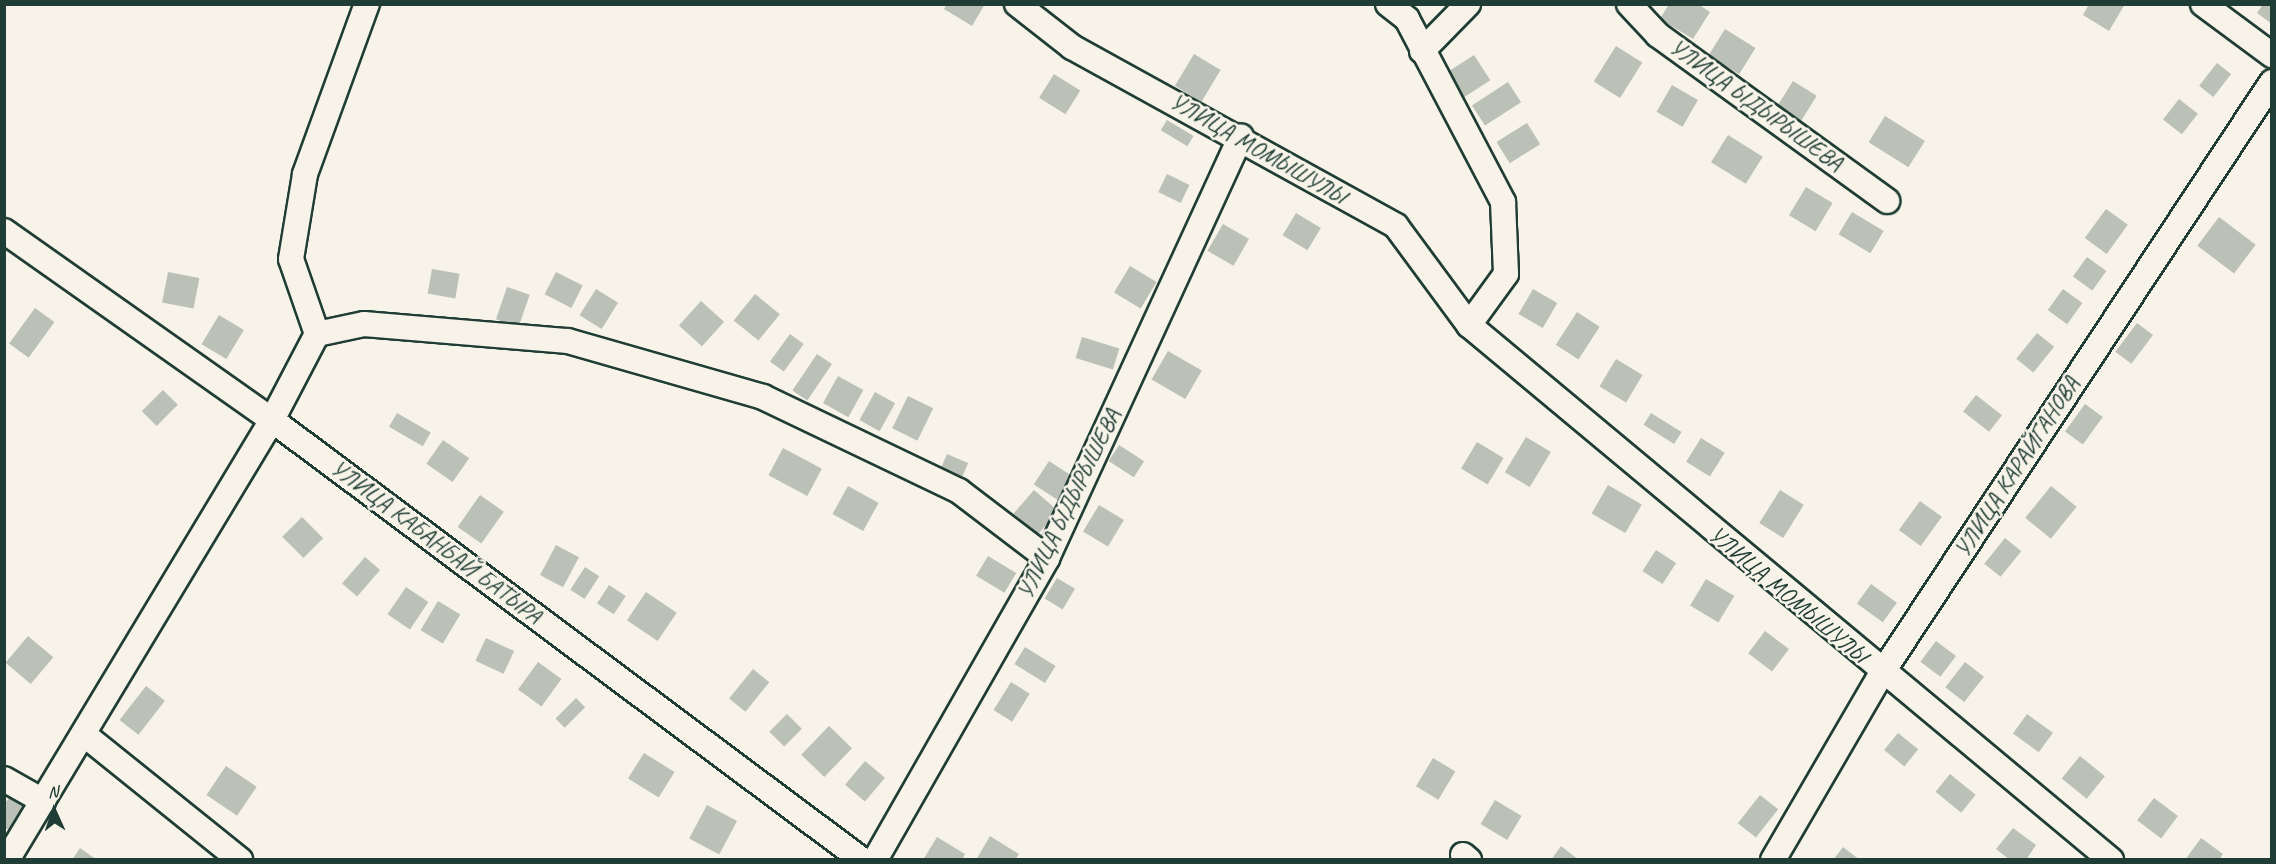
<!DOCTYPE html>
<html>
<head>
<meta charset="utf-8">
<style>
  body { margin:0 }
  #map { position:relative; width:2276px; height:864px; overflow:hidden; background:#f7f3e8; font-family:Caveat,sans-serif }
  div>[style] { position:absolute }
  [style*='--x'] { left:calc(var(--x)*1px); top:calc(var(--y)*1px); width:calc(var(--w)*1px); rotate:calc(var(--a)*1deg) }
  .building>* { inset:0; background:#bbc1b6; transform-origin:0 0 }
  .roads { filter:drop-shadow(2px 0 #1f3d34) drop-shadow(-2px 0 #1f3d34) drop-shadow(0 2px #1f3d34) drop-shadow(0 -2px #1f3d34) }
  .minor>* { height:24px; margin:-12px; padding:0 12px; transform-origin:12px; border-radius:12px; background:#f7f3e8 }
  span { translate:-50% -50%; white-space:nowrap; text-align:center; line-height:1.15; -webkit-text-stroke:5px #f7f3e8; paint-order:stroke }
  .street-label { font-size:24px; color:#1f3d34 }
  .frame { position:absolute; inset:0; border:6px solid #1f3d34; pointer-events:none }
  .north { position:absolute; left:24px; top:780px; width:60px; height:60px; -webkit-text-stroke:4px #f7f3e8; paint-order:stroke; rotate:357deg; font-size:16px; font-weight:700; line-height:24px; text-align:center; color:#1f3d34 }
  .north::after { content:''; display:block; margin:auto; width:21px; height:27px; background:#1f3d34; clip-path:polygon(50% 0,100% 100%,50% 72%,0 100%) }
</style>
</head>
<body>
<div id="map">
  <div class="building">
    <i style="clip-path:polygon(947px 4px,985px 4px,972px 26px,944px 9px)"></i>
    <i style="clip-path:polygon(1669px 4px,1698px 4px,1710px 12px,1693px 39px,1660px 19px)"></i>
    <i style="clip-path:polygon(2089px 4px,2125px 4px,2109px 31px,2083px 15px)"></i>
    <i style="clip-path:polygon(2263px 4px,2272px 4px,2272px 24px,2257px 13px)"></i>
    <i style="left:1725px;top:29px;width:36px;height:31px;rotate:32deg"></i>
    <i style="left:1616px;top:46px;width:31px;height:42px;rotate:32deg"></i>
    <i style="left:1194px;top:54px;width:31px;height:37px;rotate:31deg"></i>
    <i style="left:1474px;top:55px;width:30px;height:35px;rotate:57deg"></i>
    <i style="left:2217px;top:63px;width:18px;height:29px;rotate:38deg"></i>
    <i style="left:1054px;top:74px;width:31px;height:28px;rotate:32deg"></i>
    <i style="left:1793px;top:81px;width:28px;height:29px;rotate:32deg"></i>
    <i style="left:1508px;top:82px;width:24px;height:43px;rotate:57deg"></i>
    <i style="left:1672px;top:85px;width:30px;height:31px;rotate:30deg"></i>
    <i style="left:2179px;top:99px;width:24px;height:26px;rotate:38deg"></i>
    <i style="left:1885px;top:116px;width:47px;height:31px;rotate:32deg"></i>
    <i style="left:1167px;top:120px;width:31px;height:12px;rotate:31deg"></i>
    <i style="left:1527px;top:123px;width:25px;height:36px;rotate:58deg"></i>
    <i style="left:1728px;top:135px;width:41px;height:32px;rotate:32deg"></i>
    <i style="left:1167px;top:174px;width:25px;height:20px;rotate:26deg"></i>
    <i style="left:1806px;top:187px;width:31px;height:33px;rotate:31deg"></i>
    <i style="left:2106px;top:209px;width:27px;height:36px;rotate:36deg"></i>
    <i style="left:1852px;top:212px;width:37px;height:26px;rotate:31deg"></i>
    <i style="left:1296px;top:213px;width:29px;height:26px;rotate:31deg"></i>
    <i style="left:2219px;top:217px;width:46px;height:36px;rotate:37deg"></i>
    <i style="left:1223px;top:224px;width:30px;height:31px;rotate:30deg"></i>
    <i style="left:2087px;top:257px;width:24px;height:24px;rotate:36deg"></i>
    <i style="left:1130px;top:266px;width:31px;height:31px;rotate:31deg"></i>
    <i style="left:432px;top:269px;width:28px;height:25px;rotate:10deg"></i>
    <i style="left:168px;top:272px;width:32px;height:31px;rotate:11deg"></i>
    <i style="left:556px;top:272px;width:30px;height:25px;rotate:27deg"></i>
    <i style="left:507px;top:287px;width:24px;height:34px;rotate:19deg"></i>
    <i style="left:596px;top:289px;width:26px;height:31px;rotate:32deg"></i>
    <i style="left:1533px;top:289px;width:28px;height:29px;rotate:30deg"></i>
    <i style="left:2063px;top:289px;width:24px;height:26px;rotate:36deg"></i>
    <i style="left:755px;top:294px;width:32px;height:34px;rotate:39deg"></i>
    <i style="left:701px;top:301px;width:31px;height:33px;rotate:42deg"></i>
    <i style="left:35px;top:308px;width:24px;height:44px;rotate:36deg"></i>
    <i style="left:1577px;top:312px;width:27px;height:39px;rotate:33deg"></i>
    <i style="left:219px;top:315px;width:29px;height:34px;rotate:31deg"></i>
    <i style="left:2137px;top:323px;width:20px;height:36px;rotate:37deg"></i>
    <i style="left:2037px;top:333px;width:22px;height:33px;rotate:39deg"></i>
    <i style="left:790px;top:334px;width:17px;height:34px;rotate:36deg"></i>
    <i style="left:1082px;top:337px;width:39px;height:22px;rotate:17deg"></i>
    <i style="left:1168px;top:351px;width:39px;height:33px;rotate:30deg"></i>
    <i style="left:817px;top:354px;width:18px;height:44px;rotate:34deg"></i>
    <i style="left:1616px;top:359px;width:31px;height:32px;rotate:31deg"></i>
    <i style="left:838px;top:376px;width:29px;height:31px;rotate:29deg"></i>
    <i style="left:163px;top:390px;width:21px;height:30px;rotate:45deg"></i>
    <i style="left:875px;top:392px;width:23px;height:32px;rotate:29deg"></i>
    <i style="left:1976px;top:395px;width:33px;height:21px;rotate:38deg"></i>
    <i style="left:908px;top:396px;width:28px;height:36px;rotate:26deg"></i>
    <i style="left:2085px;top:404px;width:22px;height:34px;rotate:36deg"></i>
    <i style="left:397px;top:413px;width:39px;height:16px;rotate:30deg"></i>
    <i style="left:1651px;top:413px;width:36px;height:14px;rotate:32deg"></i>
    <i style="left:1526px;top:437px;width:29px;height:41px;rotate:31deg"></i>
    <i style="left:1701px;top:438px;width:28px;height:28px;rotate:32deg"></i>
    <i style="left:443px;top:440px;width:32px;height:29px;rotate:35deg"></i>
    <i style="left:1477px;top:442px;width:31px;height:31px;rotate:31deg"></i>
    <i style="left:1119px;top:445px;width:30px;height:19px;rotate:33deg"></i>
    <i style="left:783px;top:448px;width:44px;height:31px;rotate:28deg"></i>
    <i style="left:947px;top:454px;width:23px;height:18px;rotate:23deg"></i>
    <i style="left:1049px;top:461px;width:31px;height:28px;rotate:33deg"></i>
    <i style="left:1608px;top:485px;width:39px;height:33px;rotate:30deg"></i>
    <i style="left:848px;top:486px;width:35px;height:32px;rotate:29deg"></i>
    <i style="left:2051px;top:486px;width:33px;height:41px;rotate:39deg"></i>
    <i style="left:1034px;top:490px;width:32px;height:31px;rotate:41deg"></i>
    <i style="left:1780px;top:490px;width:28px;height:39px;rotate:32deg"></i>
    <i style="left:480px;top:495px;width:29px;height:39px;rotate:35deg"></i>
    <i style="left:1920px;top:501px;width:27px;height:36px;rotate:36deg"></i>
    <i style="left:1099px;top:505px;width:29px;height:31px;rotate:31deg"></i>
    <i style="left:302px;top:517px;width:30px;height:28px;rotate:45deg"></i>
    <i style="left:2005px;top:538px;width:21px;height:33px;rotate:39deg"></i>
    <i style="left:556px;top:545px;width:26px;height:34px;rotate:28deg"></i>
    <i style="left:1656px;top:550px;width:24px;height:25px;rotate:33deg"></i>
    <i style="left:988px;top:556px;width:33px;height:23px;rotate:31deg"></i>
    <i style="left:365px;top:557px;width:20px;height:35px;rotate:41deg"></i>
    <i style="left:585px;top:567px;width:17px;height:27px;rotate:33deg"></i>
    <i style="left:1057px;top:578px;width:21px;height:24px;rotate:31deg"></i>
    <i style="left:1706px;top:579px;width:33px;height:31px;rotate:31deg"></i>
    <i style="left:1871px;top:584px;width:32px;height:24px;rotate:36deg"></i>
    <i style="left:609px;top:585px;width:20px;height:22px;rotate:33deg"></i>
    <i style="left:406px;top:587px;width:27px;height:33px;rotate:34deg"></i>
    <i style="left:646px;top:592px;width:37px;height:34px;rotate:34deg"></i>
    <i style="left:438px;top:601px;width:26px;height:34px;rotate:31deg"></i>
    <i style="left:1765px;top:631px;width:30px;height:28px;rotate:37deg"></i>
    <i style="left:28px;top:636px;width:33px;height:35px;rotate:40deg"></i>
    <i style="left:486px;top:638px;width:31px;height:25px;rotate:25deg"></i>
    <i style="left:1936px;top:641px;width:25px;height:26px;rotate:37deg"></i>
    <i style="left:1025px;top:647px;width:36px;height:20px;rotate:32deg"></i>
    <i style="left:538px;top:662px;width:29px;height:34px;rotate:36deg"></i>
    <i style="left:1965px;top:662px;width:24px;height:32px;rotate:38deg"></i>
    <i style="left:753px;top:669px;width:21px;height:38px;rotate:39deg"></i>
    <i style="left:1011px;top:682px;width:22px;height:33px;rotate:32deg"></i>
    <i style="left:146px;top:686px;width:24px;height:43px;rotate:38deg"></i>
    <i style="left:576px;top:698px;width:13px;height:29px;rotate:45deg"></i>
    <i style="left:787px;top:714px;width:21px;height:25px;rotate:45deg"></i>
    <i style="left:2027px;top:714px;width:32px;height:24px;rotate:36deg"></i>
    <i style="left:829px;top:726px;width:32px;height:40px;rotate:44deg"></i>
    <i style="left:1898px;top:733px;width:26px;height:22px;rotate:39deg"></i>
    <i style="left:644px;top:753px;width:36px;height:30px;rotate:32deg"></i>
    <i style="left:2080px;top:756px;width:32px;height:29px;rotate:39deg"></i>
    <i style="left:1433px;top:758px;width:26px;height:33px;rotate:31deg"></i>
    <i style="left:865px;top:761px;width:26px;height:31px;rotate:40deg"></i>
    <i style="left:226px;top:766px;width:37px;height:35px;rotate:34deg"></i>
    <i style="left:1950px;top:774px;width:33px;height:23px;rotate:39deg"></i>
    <i style="left:1760px;top:795px;width:23px;height:36px;rotate:38deg"></i>
    <i style="clip-path:polygon(10px 796px,27px 808px,10px 831px,4px 827px,4px 805px)"></i>
    <i style="left:2154px;top:798px;width:30px;height:28px;rotate:37deg"></i>
    <i style="left:1495px;top:800px;width:31px;height:28px;rotate:31deg"></i>
    <i style="left:707px;top:805px;width:34px;height:38px;rotate:28deg"></i>
    <i style="clip-path:polygon(2013px 828px,2036px 845px,2026px 860px,2010px 860px,1996px 849px)"></i>
    <i style="clip-path:polygon(990px 836px,1019px 854px,1015px 860px,976px 860px)"></i>
    <i style="clip-path:polygon(937px 837px,965px 854px,962px 860px,923px 860px)"></i>
    <i style="clip-path:polygon(2201px 838px,2223px 854px,2219px 860px,2185px 860px)"></i>
    <i style="clip-path:polygon(1561px 846px,1579px 860px,1551px 860px)"></i>
    <i style="clip-path:polygon(1843px 847px,1860px 860px,1833px 860px)"></i>
    <i style="clip-path:polygon(80px 848px,97px 860px,72px 860px)"></i>
  </div>
  <div class="roads">
    <div class="minor">
      <i style="--x:1017;--y:4;--w:70;--a:38"></i>
      <i style="--x:1072;--y:47;--w:370;--a:28.9"></i>
      <i style="--x:1396;--y:226;--w:123;--a:53.6"></i>
      <i style="--x:1469;--y:325;--w:836;--a:39.81"></i>
      <i style="--x:1388;--y:4;--w:24;--a:38"></i>
      <i style="--x:1407;--y:19;--w:207;--a:62.3"></i>
      <i style="--x:1503;--y:202;--w:72;--a:87.6"></i>
      <i style="--x:1506;--y:274;--w:63;--a:126"></i>
      <i style="--x:1629;--y:4;--w:42;--a:46.9"></i>
      <i style="--x:1658;--y:35;--w:283;--a:35.9"></i>
      <i style="--x:2203;--y:4;--w:86;--a:36.5"></i>
      <i style="--x:1422;--y:51;--w:66;--a:-45.6"></i>
      <i style="--x:4;--y:231;--w:328;--a:35.2"></i>
      <i style="--x:272;--y:420;--w:736;--a:36.71"></i>
      <i style="--x:317;--y:334;--w:48;--a:-12"></i>
      <i style="--x:364;--y:324;--w:205;--a:4.8"></i>
      <i style="--x:568;--y:341;--w:203;--a:16"></i>
      <i style="--x:763;--y:397;--w:217;--a:25.6"></i>
      <i style="--x:959;--y:491;--w:111;--a:37.3"></i>
      <i style="--x:86;--y:736;--w:198;--a:38.8"></i>
      <i style="--x:4;--y:779;--w:45;--a:29.4"></i>
      <i style="--x:1463;--y:855;--w:8;--a:40"></i>
      <i style="--x:7;--y:860;--w:514;--a:-58.94"></i>
      <i style="--x:272;--y:420;--w:97;--a:-62.4"></i>
      <i style="--x:317;--y:334;--w:79;--a:-109.1"></i>
      <i style="--x:291;--y:259;--w:86;--a:-80.6"></i>
      <i style="--x:305;--y:174;--w:181;--a:-70"></i>
      <i style="--x:875;--y:860;--w:348;--a:-60.3"></i>
      <i style="--x:1047;--y:558;--w:464;--a:-65.3"></i>
      <i style="--x:1773;--y:860;--w:216;--a:-59.8"></i>
      <i style="--x:1882;--y:673;--w:708;--a:-56.58"></i>
    </div>
  </div>
  <div class="street-label">
    <span style="left:1756px;top:105px;rotate:36deg">УЛИЦА ЫДЫРЫШЕВА</span>
    <span style="left:1258px;top:149px;rotate:30deg">УЛИЦА МОМЫШУЛЫ</span>
    <span style="left:2017px;top:467px;rotate:-57deg">УЛИЦА КАРАЙГАНОВА</span>
    <span style="left:1069px;top:504px;rotate:-64deg">УЛИЦА ЫДЫРЫШЕВА</span>
    <span style="left:436px;top:542px;rotate:37deg">УЛИЦА КАБАНБАЙ БАТЫРА</span>
    <span style="left:1788px;top:595px;rotate:40deg">УЛИЦА МОМЫШУЛЫ</span>
  </div>
  <div class="frame"></div>
  <div class="north">N</div>
</div>
</body>
</html>
